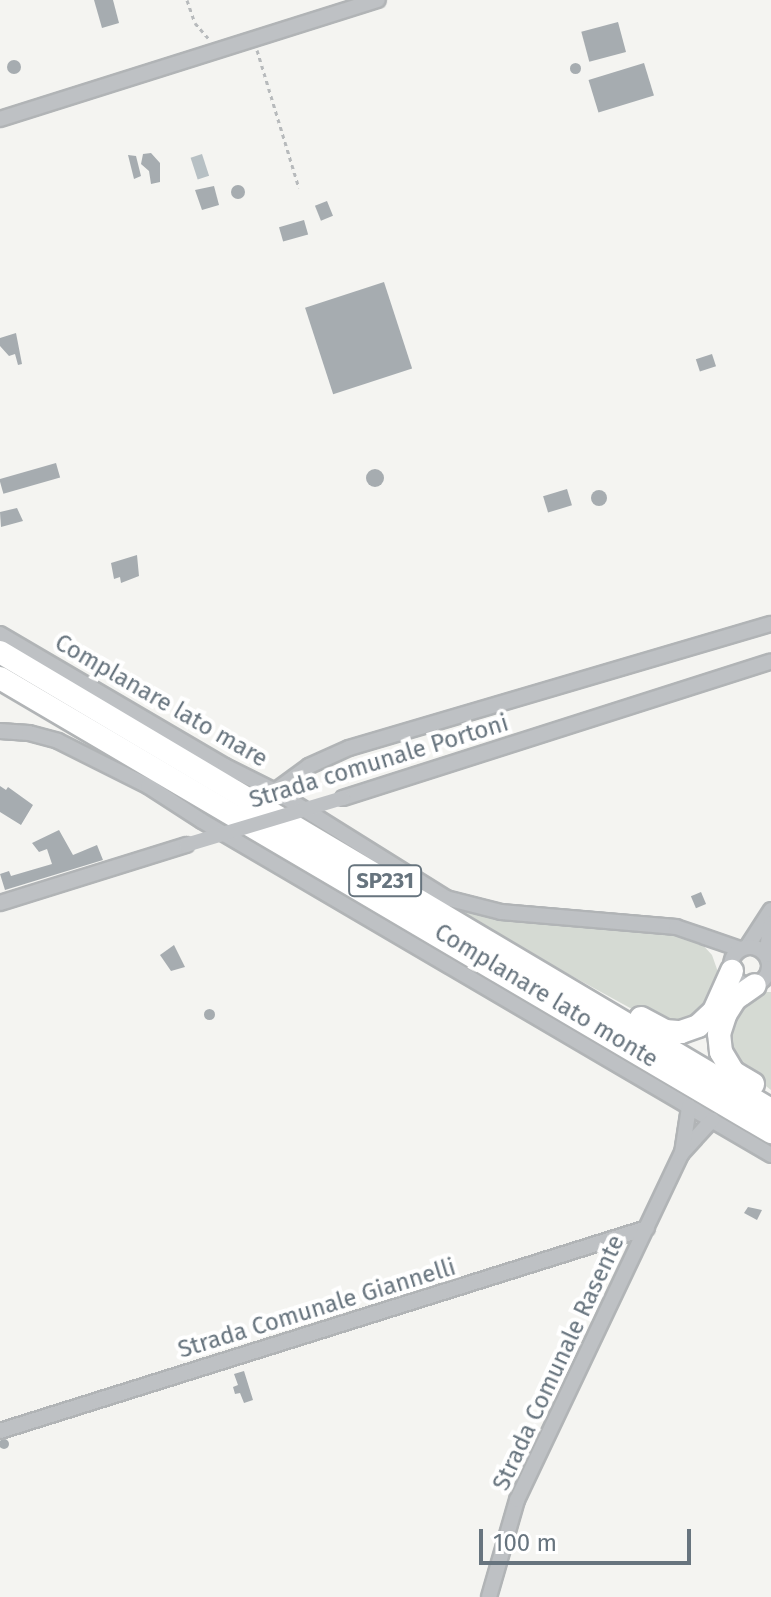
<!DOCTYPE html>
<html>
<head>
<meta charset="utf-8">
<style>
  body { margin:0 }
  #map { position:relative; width:771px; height:1597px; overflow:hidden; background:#f4f4f1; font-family:"Fira Sans",sans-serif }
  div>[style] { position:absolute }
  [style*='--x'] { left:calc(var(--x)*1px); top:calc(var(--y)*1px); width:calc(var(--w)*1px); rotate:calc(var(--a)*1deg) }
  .green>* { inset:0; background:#d5dad3 }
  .water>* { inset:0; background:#b7c0c4; transform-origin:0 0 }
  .building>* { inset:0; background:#a6acb0; transform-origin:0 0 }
  .round { border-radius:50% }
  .path>* { height:3px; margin-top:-1.5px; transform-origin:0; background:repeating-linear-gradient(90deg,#b7babc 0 4px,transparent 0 8px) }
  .roads { filter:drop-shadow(2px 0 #b1b4b6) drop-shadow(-2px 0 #b1b4b6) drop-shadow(0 2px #b1b4b6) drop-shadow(0 -2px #b1b4b6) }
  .minor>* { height:14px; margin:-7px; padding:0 7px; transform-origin:7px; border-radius:7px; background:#bec1c4 }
  .minor>.ring { margin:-7px; padding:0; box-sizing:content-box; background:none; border:14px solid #bec1c4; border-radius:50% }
  .highway>* { height:22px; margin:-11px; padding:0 11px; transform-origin:11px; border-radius:11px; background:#fff }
  .minor-bridge>* { height:14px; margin:-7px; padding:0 7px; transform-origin:7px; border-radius:7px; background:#bec1c4 }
  span { translate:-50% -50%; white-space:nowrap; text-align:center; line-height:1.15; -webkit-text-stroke:8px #fff; paint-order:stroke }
  .shield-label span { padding:2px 6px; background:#fff; border:2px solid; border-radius:6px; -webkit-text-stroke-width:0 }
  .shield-label { font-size:22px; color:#67747e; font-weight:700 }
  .street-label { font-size:24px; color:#67747e }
  .scale { position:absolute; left:479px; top:1529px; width:212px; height:36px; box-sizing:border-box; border:4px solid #67747e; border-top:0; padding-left:10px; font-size:24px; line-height:28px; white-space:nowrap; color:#67747e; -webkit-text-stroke:6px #fff; paint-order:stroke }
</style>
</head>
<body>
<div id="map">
  <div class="green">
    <i style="clip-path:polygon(444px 906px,503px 919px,675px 932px,701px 943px,712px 955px,718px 972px,717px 990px,693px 1022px,652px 1020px)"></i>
    <i style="clip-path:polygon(762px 992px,771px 992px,771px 1090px,735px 1062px,728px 1042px,732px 1022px,744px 1004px)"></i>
  </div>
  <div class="water">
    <i style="left:202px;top:154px;width:23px;height:12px;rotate:72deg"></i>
  </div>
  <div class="building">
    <i style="clip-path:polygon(94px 0,113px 0,119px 23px,102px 28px)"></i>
    <i style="left:618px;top:22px;width:31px;height:38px;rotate:75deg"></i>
    <i class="round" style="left:7px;top:60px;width:14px;height:14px"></i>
    <i class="round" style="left:569.5px;top:62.5px;width:11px;height:11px"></i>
    <i style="left:644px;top:63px;width:34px;height:58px;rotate:73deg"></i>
    <i style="clip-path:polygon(151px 153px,160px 163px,160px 182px,151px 184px,149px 171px,141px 164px,143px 154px)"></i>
    <i style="clip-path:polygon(128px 155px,136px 156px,141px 176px,134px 179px)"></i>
    <i class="round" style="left:231px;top:185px;width:14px;height:14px"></i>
    <i style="clip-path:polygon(214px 186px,219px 205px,202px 210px,195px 190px)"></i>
    <i style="left:327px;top:201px;width:16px;height:13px;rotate:68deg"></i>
    <i style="left:304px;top:220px;width:15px;height:26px;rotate:74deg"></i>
    <i style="left:384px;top:282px;width:91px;height:83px;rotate:72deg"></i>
    <i style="clip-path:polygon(16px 333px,22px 364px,18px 365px,15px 354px,9px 356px,0 346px,0 338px)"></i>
    <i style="left:712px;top:354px;width:13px;height:17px;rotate:72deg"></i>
    <i style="left:56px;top:463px;width:15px;height:59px;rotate:74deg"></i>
    <i class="round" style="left:366px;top:469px;width:18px;height:18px"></i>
    <i style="left:567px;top:489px;width:17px;height:25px;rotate:73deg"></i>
    <i class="round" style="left:591px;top:490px;width:16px;height:16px"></i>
    <i style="clip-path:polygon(17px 508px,23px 521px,1px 527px,0 512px)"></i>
    <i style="clip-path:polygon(137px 555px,139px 576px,121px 583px,120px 577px,114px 579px,111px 563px)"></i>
    <i style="clip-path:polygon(0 786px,6px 790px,8px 787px,33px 805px,21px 825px,0 812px)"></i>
    <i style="clip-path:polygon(59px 830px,73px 855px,97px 845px,103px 860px,5px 890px,0 874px,9px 871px,11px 876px,52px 864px,47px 849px,39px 852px,32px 843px)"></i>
    <i style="left:701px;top:892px;width:13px;height:11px;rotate:67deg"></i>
    <i style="clip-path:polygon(174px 945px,185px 967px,171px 971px,160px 955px)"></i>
    <i class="round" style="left:203.5px;top:1008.5px;width:11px;height:11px"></i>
    <i style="clip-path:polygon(748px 1207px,762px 1210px,757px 1220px,744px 1213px)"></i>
    <i style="clip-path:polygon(244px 1371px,253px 1400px,244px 1403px,240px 1393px,235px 1394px,233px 1387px,238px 1385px,234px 1374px)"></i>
    <i class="round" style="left:-1px;top:1439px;width:10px;height:10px"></i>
  </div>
  <div class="path">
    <i style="--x:187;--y:0;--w:24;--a:71"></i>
    <i style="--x:195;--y:23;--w:20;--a:49"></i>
    <i style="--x:257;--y:50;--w:144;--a:73.1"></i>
  </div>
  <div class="roads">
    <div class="minor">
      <i style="--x:0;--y:119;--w:396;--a:-17.5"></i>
      <i style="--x:0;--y:634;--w:261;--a:30.4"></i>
      <i style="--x:225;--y:766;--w:56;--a:26.6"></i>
      <i style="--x:275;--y:791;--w:202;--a:32"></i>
      <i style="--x:446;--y:898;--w:57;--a:14.3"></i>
      <i style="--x:501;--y:912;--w:176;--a:4.9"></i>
      <i style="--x:676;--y:927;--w:68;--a:19"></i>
      <i style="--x:0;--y:731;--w:29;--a:4"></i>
      <i style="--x:29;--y:733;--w:30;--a:15"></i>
      <i style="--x:58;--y:741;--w:101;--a:26.6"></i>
      <i style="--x:148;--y:786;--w:64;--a:32.9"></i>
      <i style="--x:202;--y:821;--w:660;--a:30.41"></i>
      <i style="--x:275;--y:791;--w:42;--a:-36.3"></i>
      <i style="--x:309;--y:766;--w:44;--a:-24.2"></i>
      <i style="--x:349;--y:748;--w:440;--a:-16.4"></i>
      <i style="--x:343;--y:798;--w:449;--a:-17.7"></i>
      <i style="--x:0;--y:903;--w:195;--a:-17.3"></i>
      <i style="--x:747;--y:947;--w:44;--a:-57"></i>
      <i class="ring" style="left:731px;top:947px;width:24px;height:24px"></i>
      <i style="--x:766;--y:955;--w:32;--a:-81"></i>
      <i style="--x:682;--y:1153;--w:45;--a:-47.7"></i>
      <i style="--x:0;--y:1431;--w:678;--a:-17.42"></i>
      <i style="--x:489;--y:1597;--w:101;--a:-73.9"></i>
      <i style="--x:517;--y:1500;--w:384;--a:-64.6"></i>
      <i style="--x:682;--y:1153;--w:47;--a:-81.3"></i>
    </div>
    <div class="highway">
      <i style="--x:0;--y:652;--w:897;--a:30.71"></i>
      <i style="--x:0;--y:678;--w:895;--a:30.49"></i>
      <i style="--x:641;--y:1018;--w:27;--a:28"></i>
      <i style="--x:665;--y:1031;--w:16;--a:4"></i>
      <i style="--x:681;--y:1032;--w:18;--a:-19"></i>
      <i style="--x:698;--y:1026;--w:22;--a:-43"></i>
      <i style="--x:714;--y:1011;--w:44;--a:-65.8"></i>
      <i style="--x:753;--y:1084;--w:23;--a:-149"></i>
      <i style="--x:733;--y:1072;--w:23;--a:-121"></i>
      <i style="--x:721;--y:1052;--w:18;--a:-96"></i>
      <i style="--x:719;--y:1034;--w:20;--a:-72"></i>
      <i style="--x:725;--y:1015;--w:19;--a:-58"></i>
      <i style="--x:735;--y:999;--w:24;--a:-35"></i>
    </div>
  </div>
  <div class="minor-bridge">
    <i style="--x:186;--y:845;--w:164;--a:-16.7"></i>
  </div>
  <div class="shield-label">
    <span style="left:385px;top:881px">SP231</span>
  </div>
  <div class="street-label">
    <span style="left:161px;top:701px;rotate:30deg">Complanare lato mare</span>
    <span style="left:379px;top:762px;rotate:-17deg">Strada comunale Portoni</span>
    <span style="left:546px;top:996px;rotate:31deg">Complanare lato monte</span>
    <span style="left:317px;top:1309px;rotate:-17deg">Strada Comunale Giannelli</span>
    <span style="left:559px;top:1363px;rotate:-65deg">Strada Comunale Rasente</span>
  </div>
  <div class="scale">100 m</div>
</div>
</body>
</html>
